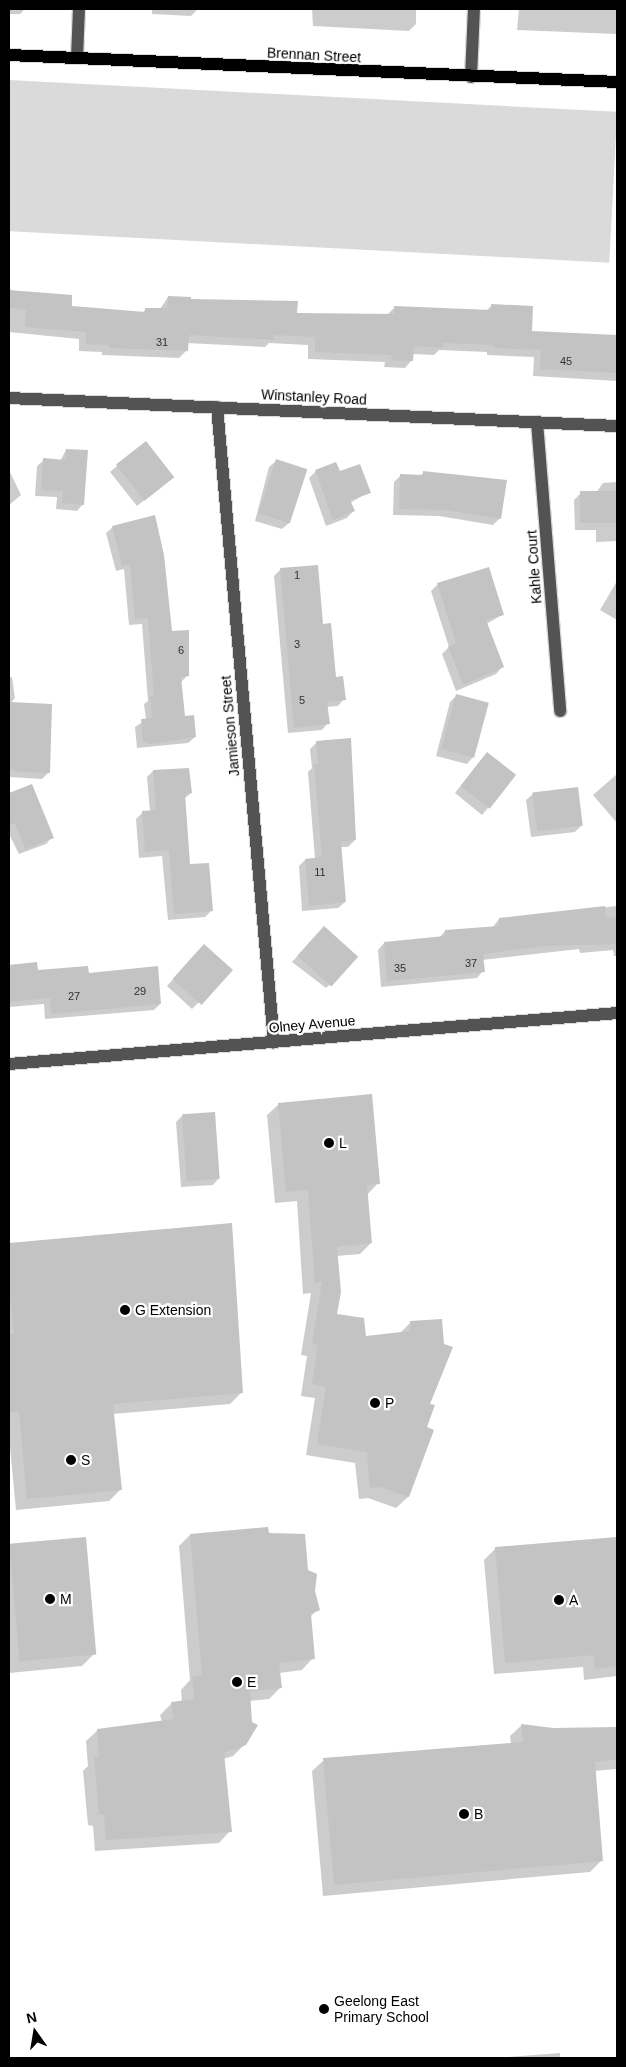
<!DOCTYPE html>
<html>
<head>
<meta charset="utf-8">
<style>
  body { margin:0 }
  #map { position:relative; width:626px; height:2067px; overflow:hidden; background:#fff; font-family:Helvetica,sans-serif }
  div>[style] { position:absolute }
  [style*='--x'] { left:calc(var(--x)*1px); top:calc(var(--y)*1px); width:calc(var(--w)*1px); rotate:calc(var(--a)*1deg) }
  .green>* { inset:0; background:#dadada; transform-origin:0 0 }
  .shadow>* { inset:0; background:#0003 }
  .building>* { inset:0; background:#c3c3c3; transform-origin:0 0 }
  .roads { filter:drop-shadow(1px 0 #dbdbdb) drop-shadow(-1px 0 #dbdbdb) drop-shadow(0 1px #dbdbdb) drop-shadow(0 -1px #dbdbdb) }
  .minor>* { height:12px; margin:-6px; padding:0 6px; transform-origin:6px; border-radius:6px; background:#535353 }
  .major>* { height:12px; margin:-6px; padding:0 6px; transform-origin:6px; border-radius:6px; background:#000 }
  .dots>* { width:14px; height:14px; translate:-50% -50%; box-sizing:border-box; border:2px solid #fff; border-radius:50% }
  span { translate:-50% -50%; white-space:nowrap; text-align:center; line-height:1.15; -webkit-text-stroke:4.5px #fff; paint-order:stroke }
  .number-label { font-size:11px; color:#313131 }
  .number-label span { -webkit-text-stroke-width:0 }
  .street-label { font-size:14px; color:#000 }
  .poi-label { font-size:14px; color:#000 }
  .left { translate:0 -50%; text-align:left }
  .frame { position:absolute; inset:0; border:10px solid #000; pointer-events:none }
  .north { position:absolute; left:10px; top:2007px; width:50px; height:50px; -webkit-text-stroke:4px #fff; paint-order:stroke; rotate:347deg; font-size:14px; font-weight:700; line-height:20px; text-align:center; color:#000 }
  .north::after { content:''; display:block; margin:auto; width:18px; height:22px; background:#000; clip-path:polygon(50% 0,100% 100%,50% 72%,0 100%) }
</style>
</head>
<body>
<div id="map">
  <div class="green">
    <i style="left:9px;top:80px;width:609px;height:151px;rotate:3deg"></i>
  </div>
  <div class="shadow">
    <i style="clip-path:polygon(9px 9px,25px 9px,20px 14px,9px 14px)"></i>
    <i style="clip-path:polygon(152px 9px,198px 9px,191px 16px,152px 14px)"></i>
    <i style="clip-path:polygon(312px 9px,416px 9px,416px 24px,409px 31px,313px 26px)"></i>
    <i style="clip-path:polygon(519px 9px,617px 9px,617px 34px,517px 30px)"></i>
    <i style="clip-path:polygon(9px 282px,11px 292px,70px 308px,142px 313px,146px 309px,160px 309px,168px 297px,296px 314px,387px 315px,395px 307px,486px 311px,492px 305px,530px 332px,616px 336px,617px 318px,617px 381px,533px 376px,534px 357px,487px 355px,487px 352px,439px 350px,434px 355px,412px 354px,412px 360px,405px 368px,384px 367px,385px 362px,308px 359px,308px 345px,269px 343px,265px 347px,187px 343px,187px 350px,179px 358px,102px 355px,102px 352px,79px 351px,79px 339px,9px 332px)"></i>
    <i style="clip-path:polygon(66px 450px,83px 504px,77px 511px,56px 509px,57px 497px,35px 496px,37px 466px,44px 460px,60px 461px)"></i>
    <i style="clip-path:polygon(276px 461px,289px 523px,282px 529px,255px 521px,269px 467px)"></i>
    <i style="clip-path:polygon(336px 464px,339px 473px,369px 492px,350px 503px,353px 511px,347px 518px,326px 526px,309px 478px,315px 472px)"></i>
    <i style="clip-path:polygon(117px 466px,173px 477px,137px 506px,110px 472px)"></i>
    <i style="clip-path:polygon(9px 470px,21px 495px,9px 505px)"></i>
    <i style="clip-path:polygon(424px 472px,500px 518px,493px 525px,439px 516px,393px 515px,394px 482px,401px 475px,420px 476px)"></i>
    <i style="clip-path:polygon(617px 482px,617px 541px,596px 542px,596px 530px,575px 530px,574px 500px,580px 494px,596px 493px,603px 483px)"></i>
    <i style="clip-path:polygon(113px 527px,171px 632px,187px 676px,180px 683px,183px 717px,195px 737px,188px 743px,137px 748px,135px 727px,146px 720px,144px 704px,148px 701px,142px 624px,129px 625px,124px 569px,116px 571px,106px 533px)"></i>
    <i style="clip-path:polygon(281px 569px,322px 625px,335px 679px,344px 699px,338px 706px,326px 707px,328px 723px,322px 730px,288px 733px,274px 576px)"></i>
    <i style="clip-path:polygon(617px 581px,617px 620px,600px 610px)"></i>
    <i style="clip-path:polygon(438px 584px,502px 615px,486px 624px,502px 667px,496px 674px,456px 691px,442px 654px,449px 647px,431px 591px)"></i>
    <i style="clip-path:polygon(12px 677px,15px 698px,10px 704px,51px 705px,49px 772px,42px 779px,9px 777px,9px 678px)"></i>
    <i style="clip-path:polygon(456px 696px,473px 757px,467px 764px,436px 756px,450px 702px)"></i>
    <i style="clip-path:polygon(350px 740px,355px 840px,348px 847px,340px 847px,345px 902px,338px 908px,302px 911px,299px 866px,305px 860px,315px 859px,308px 772px,312px 768px,310px 749px,317px 742px)"></i>
    <i style="clip-path:polygon(481px 760px,488px 808px,482px 815px,455px 793px)"></i>
    <i style="clip-path:polygon(153px 771px,191px 793px,184px 799px,189px 866px,212px 910px,205px 917px,168px 920px,162px 856px,139px 858px,136px 819px,142px 813px,150px 812px,147px 777px)"></i>
    <i style="clip-path:polygon(617px 774px,617px 823px,593px 795px)"></i>
    <i style="clip-path:polygon(32px 785px,52px 837px,46px 844px,19px 854px,9px 834px,9px 795px)"></i>
    <i style="clip-path:polygon(533px 794px,582px 825px,575px 832px,531px 837px,526px 800px)"></i>
    <i style="clip-path:polygon(617px 906px,617px 956px,614px 956px,613px 950px,580px 953px,579px 949px,482px 960px,483px 971px,477px 978px,381px 987px,378px 950px,384px 943px,439px 938px,445px 931px,493px 927px,499px 919px)"></i>
    <i style="clip-path:polygon(318px 934px,333px 982px,326px 988px,292px 962px)"></i>
    <i style="clip-path:polygon(197px 952px,231px 970px,192px 1009px,167px 986px)"></i>
    <i style="clip-path:polygon(33px 964px,38px 976px,88px 974px,160px 1004px,154px 1010px,45px 1019px,44px 1004px,9px 1007px,9px 965px)"></i>
    <i style="clip-path:polygon(279px 1104px,378px 1183px,367px 1195px,371px 1243px,360px 1254px,337px 1256px,335px 1315px,365px 1337px,399px 1334px,410px 1323px,443px 1345px,428px 1404px,426px 1428px,432px 1431px,408px 1497px,396px 1508px,368px 1498px,359px 1499px,355px 1463px,306px 1455px,315px 1398px,301px 1396px,307px 1356px,301px 1355px,311px 1293px,303px 1294px,297px 1201px,275px 1203px,267px 1115px)"></i>
    <i style="clip-path:polygon(182px 1116px,219px 1178px,213px 1185px,181px 1187px,176px 1122px)"></i>
    <i style="clip-path:polygon(231px 1225px,242px 1392px,230px 1404px,113px 1414px,121px 1489px,109px 1501px,16px 1510px,9px 1437px,9px 1244px)"></i>
    <i style="clip-path:polygon(267px 1534px,307px 1571px,318px 1609px,310px 1617px,313px 1658px,302px 1670px,279px 1673px,280px 1688px,269px 1699px,249px 1701px,245px 1744px,233px 1756px,223px 1759px,230px 1831px,219px 1843px,95px 1851px,93px 1826px,88px 1825px,83px 1771px,88px 1766px,86px 1741px,98px 1730px,162px 1722px,160px 1715px,172px 1703px,182px 1702px,181px 1690px,190px 1680px,179px 1546px,190px 1535px)"></i>
    <i style="clip-path:polygon(84px 1538px,94px 1654px,82px 1666px,9px 1673px,9px 1545px)"></i>
    <i style="clip-path:polygon(617px 1538px,617px 1676px,584px 1680px,583px 1667px,494px 1674px,484px 1560px,496px 1548px)"></i>
    <i style="clip-path:polygon(522px 1725px,553px 1729px,617px 1728px,617px 1769px,594px 1771px,602px 1860px,590px 1872px,323px 1896px,312px 1771px,324px 1760px,511px 1744px,510px 1736px)"></i>
    <i style="clip-path:polygon(560px 2053px,560px 2058px,495px 2058px,496px 2058px)"></i>
  </div>
  <div class="building">
    <i style="clip-path:polygon(9px 290px,72px 295px,72px 306px,145px 312px,145px 308px,167px 308px,168px 296px,191px 297px,191px 299px,298px 301px,297px 313px,394px 314px,394px 306px,491px 310px,491px 304px,533px 306px,532px 331px,617px 335px,617px 373px,540px 369px,541px 350px,494px 348px,494px 345px,443px 343px,443px 348px,414px 346px,413px 361px,391px 360px,392px 355px,315px 352px,315px 337px,274px 335px,273px 340px,189px 335px,188px 351px,109px 348px,109px 345px,86px 344px,86px 332px,25px 327px,26px 310px,9px 308px)"></i>
    <i style="left:146px;top:441px;width:46px;height:38px;rotate:52deg"></i>
    <i style="clip-path:polygon(66px 449px,88px 450px,84px 505px,62px 503px,63px 491px,41px 490px,43px 458px,65px 460px)"></i>
    <i style="left:276px;top:459px;width:33px;height:57px;rotate:18deg"></i>
    <i style="clip-path:polygon(336px 462px,340px 471px,360px 464px,371px 493px,350px 500px,355px 511px,333px 520px,315px 470px)"></i>
    <i style="clip-path:polygon(423px 471px,507px 480px,501px 519px,446px 510px,399px 509px,400px 474px,423px 475px)"></i>
    <i style="left:617px;top:491px;width:32px;height:37px;rotate:90deg"></i>
    <i style="clip-path:polygon(155px 515px,164px 555px,172px 631px,189px 630px,189px 676px,181px 677px,185px 716px,194px 715px,196px 737px,150px 744px,143px 742px,141px 719px,152px 718px,150px 696px,154px 696px,148px 618px,135px 619px,130px 564px,122px 566px,112px 526px)"></i>
    <i style="clip-path:polygon(318px 565px,323px 624px,331px 623px,336px 677px,343px 676px,346px 700px,327px 702px,330px 724px,294px 728px,280px 568px)"></i>
    <i style="clip-path:polygon(489px 567px,504px 615px,486px 620px,504px 667px,463px 685px,448px 646px,456px 643px,437px 583px)"></i>
    <i style="left:456px;top:694px;width:34px;height:57px;rotate:15deg"></i>
    <i style="clip-path:polygon(10px 702px,52px 704px,50px 773px,17px 772px,9px 768px)"></i>
    <i style="clip-path:polygon(351px 738px,356px 840px,341px 842px,346px 902px,309px 906px,305px 859px,322px 857px,314px 764px,318px 764px,316px 741px)"></i>
    <i style="left:487px;top:752px;width:37px;height:43px;rotate:38deg"></i>
    <i style="clip-path:polygon(189px 768px,192px 793px,185px 794px,190px 864px,209px 863px,213px 911px,174px 914px,169px 850px,145px 852px,142px 811px,156px 810px,153px 770px)"></i>
    <i style="clip-path:polygon(32px 784px,54px 838px,25px 849px,15px 823px,9px 825px,9px 793px)"></i>
    <i style="left:578px;top:787px;width:39px;height:46px;rotate:83deg"></i>
    <i style="clip-path:polygon(605px 906px,606px 918px,617px 917px,617px 944px,546px 946px,483px 954px,485px 972px,387px 981px,384px 942px,445px 936px,445px 930px,499px 926px,499px 918px)"></i>
    <i style="left:324px;top:926px;width:46px;height:40px;rotate:42deg"></i>
    <i style="left:204px;top:944px;width:39px;height:47px;rotate:42deg"></i>
    <i style="clip-path:polygon(37px 962px,38px 970px,88px 966px,89px 973px,158px 966px,161px 1004px,51px 1014px,50px 998px,9px 1002px,9px 965px)"></i>
    <i style="clip-path:polygon(372px 1094px,380px 1184px,367px 1185px,372px 1243px,337px 1247px,341px 1292px,337px 1314px,364px 1318px,366px 1336px,410px 1331px,410px 1321px,442px 1319px,444px 1344px,453px 1347px,430px 1404px,435px 1405px,427px 1427px,434px 1430px,409px 1497px,380px 1487px,370px 1488px,367px 1452px,317px 1444px,326px 1387px,312px 1384px,318px 1345px,312px 1344px,322px 1282px,315px 1283px,308px 1190px,286px 1192px,278px 1103px)"></i>
    <i style="left:215px;top:1112px;width:67px;height:33px;rotate:86deg"></i>
    <i style="clip-path:polygon(232px 1223px,243px 1393px,113px 1404px,122px 1490px,27px 1499px,19px 1412px,9px 1413px,9px 1334px,14px 1333px,9px 1286px,9px 1243px)"></i>
    <i style="clip-path:polygon(268px 1527px,269px 1533px,305px 1534px,308px 1570px,317px 1574px,315px 1591px,320px 1610px,311px 1614px,315px 1659px,279px 1663px,282px 1688px,250px 1691px,252px 1722px,258px 1725px,246px 1745px,224px 1753px,232px 1832px,106px 1840px,104px 1815px,99px 1814px,94px 1758px,99px 1757px,97px 1729px,174px 1719px,171px 1702px,195px 1699px,192px 1677px,202px 1675px,190px 1534px)"></i>
    <i style="left:86px;top:1537px;width:118px;height:77px;rotate:85deg"></i>
    <i style="clip-path:polygon(617px 1537px,617px 1666px,595px 1669px,594px 1655px,505px 1663px,495px 1547px)"></i>
    <i style="clip-path:polygon(521px 1724px,553px 1728px,617px 1727px,617px 1759px,595px 1762px,603px 1861px,334px 1885px,323px 1758px,523px 1742px)"></i>
  </div>
  <div class="roads">
    <div class="minor">
      <i style="--x:77;--y:58;--w:49;--a:-87.7"></i>
      <i style="--x:471;--y:77;--w:68;--a:-87.5"></i>
      <i style="--x:9;--y:398;--w:609;--a:2.64"></i>
      <i style="--x:217;--y:407;--w:638;--a:84.87"></i>
      <i style="--x:537;--y:422;--w:290;--a:85.4"></i>
      <i style="--x:9;--y:1064;--w:610;--a:-4.79"></i>
    </div>
    <div class="major">
      <i style="--x:9;--y:55;--w:609;--a:2.54"></i>
    </div>
  </div>
  <div class="dots">
    <i style="left:329px;top:1143px;background:#000"></i>
    <i style="left:125px;top:1310px;background:#000"></i>
    <i style="left:375px;top:1403px;background:#000"></i>
    <i style="left:71px;top:1460px;background:#000"></i>
    <i style="left:50px;top:1599px;background:#000"></i>
    <i style="left:559px;top:1600px;background:#000"></i>
    <i style="left:237px;top:1682px;background:#000"></i>
    <i style="left:464px;top:1814px;background:#000"></i>
    <i style="left:324px;top:2009px;background:#000"></i>
  </div>
  <div class="number-label">
    <span style="left:162px;top:342px">31</span>
    <span style="left:566px;top:361px">45</span>
    <span style="left:297px;top:575px">1</span>
    <span style="left:297px;top:644px">3</span>
    <span style="left:181px;top:650px">6</span>
    <span style="left:302px;top:700px">5</span>
    <span style="left:320px;top:872px">11</span>
    <span style="left:471px;top:963px">37</span>
    <span style="left:400px;top:968px">35</span>
    <span style="left:140px;top:991px">29</span>
    <span style="left:74px;top:996px">27</span>
  </div>
  <div class="street-label">
    <span style="left:314px;top:55px;rotate:3deg">Brennan Street</span>
    <span style="left:314px;top:397px;rotate:3deg">Winstanley Road</span>
    <span style="left:534px;top:567px;rotate:-94deg">Kahle Court</span>
    <span style="left:230px;top:726px;rotate:-95deg">Jamieson Street</span>
    <span style="left:312px;top:1024px;rotate:-5deg">Olney Avenue</span>
  </div>
  <div class="poi-label">
    <span class="left" style="left:339px;top:1143px">L</span>
    <span class="left" style="left:135px;top:1310px">G Extension</span>
    <span class="left" style="left:385px;top:1403px">P</span>
    <span class="left" style="left:81px;top:1460px">S</span>
    <span class="left" style="left:60px;top:1599px">M</span>
    <span class="left" style="left:569px;top:1600px">A</span>
    <span class="left" style="left:247px;top:1682px">E</span>
    <span class="left" style="left:474px;top:1814px">B</span>
    <span class="left" style="left:334px;top:2009px">Geelong East<br>Primary School</span>
  </div>
  <div class="frame"></div>
  <div class="north">N</div>
</div>
</body>
</html>
